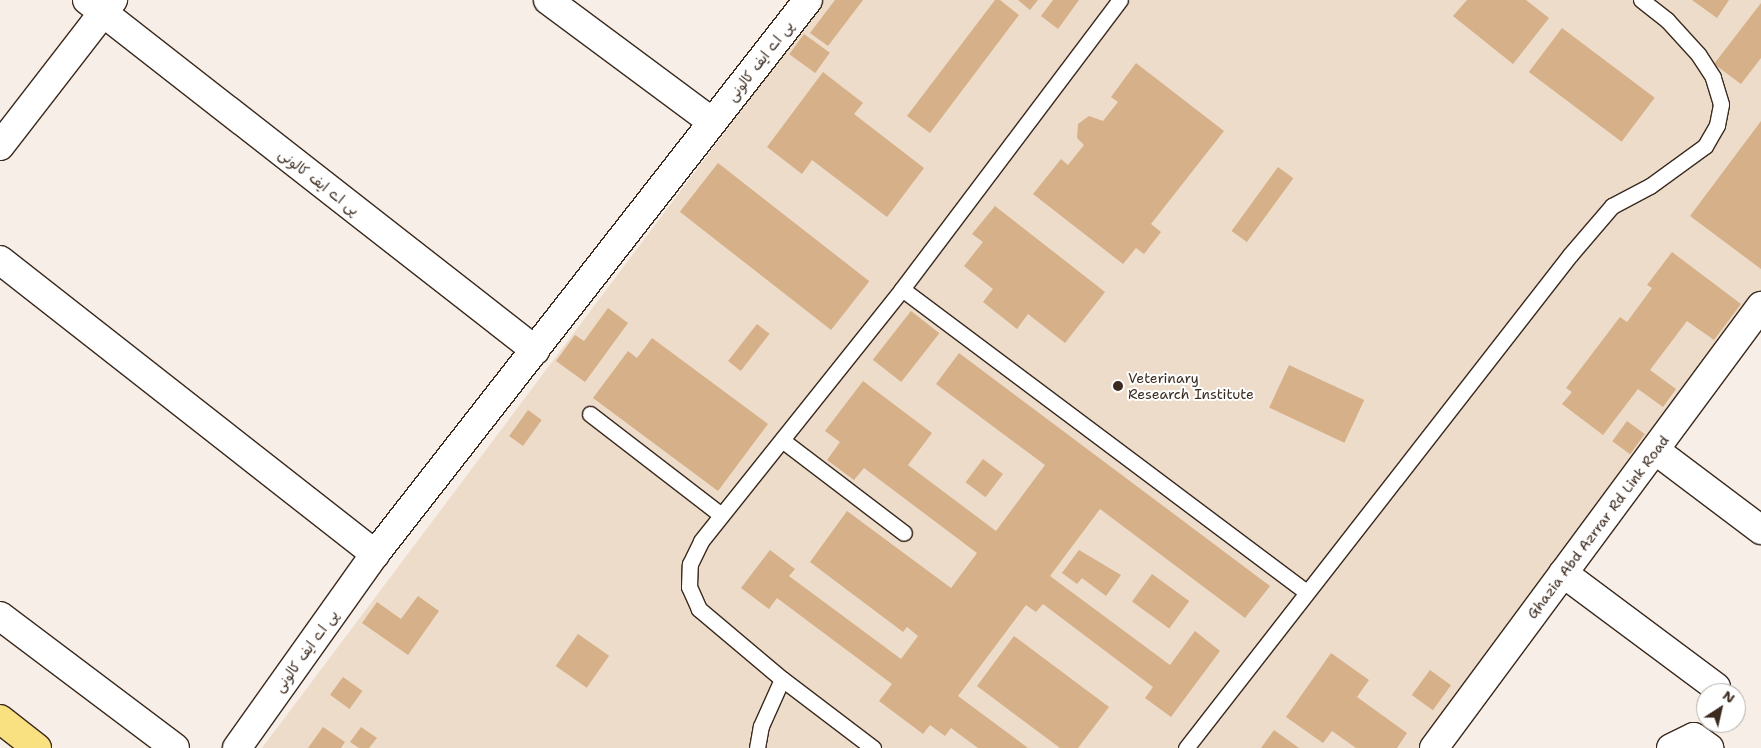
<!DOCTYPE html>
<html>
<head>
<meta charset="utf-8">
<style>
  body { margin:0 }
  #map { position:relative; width:1761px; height:748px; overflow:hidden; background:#f7efe7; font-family:"Shantell Sans","Playpen Sans Arabic",sans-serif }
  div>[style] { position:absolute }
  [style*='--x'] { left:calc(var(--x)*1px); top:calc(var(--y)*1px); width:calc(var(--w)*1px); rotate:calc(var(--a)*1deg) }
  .built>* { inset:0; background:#eddcca }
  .building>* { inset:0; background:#d6b088; transform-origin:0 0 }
  .roads { filter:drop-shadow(1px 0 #3b2a1e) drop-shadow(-1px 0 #3b2a1e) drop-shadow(0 1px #3b2a1e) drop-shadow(0 -1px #3b2a1e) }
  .service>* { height:15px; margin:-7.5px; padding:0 7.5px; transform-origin:7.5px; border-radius:7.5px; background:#fff }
  .minor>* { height:28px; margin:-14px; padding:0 14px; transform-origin:14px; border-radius:14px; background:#fff }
  .primary>* { height:28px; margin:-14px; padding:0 14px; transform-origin:14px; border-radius:14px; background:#f9e181 }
  .dots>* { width:14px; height:14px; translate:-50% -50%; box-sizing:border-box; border:2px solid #fff; border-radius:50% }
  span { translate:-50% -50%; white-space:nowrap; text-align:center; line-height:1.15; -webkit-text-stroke:4px #fff; paint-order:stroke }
  .street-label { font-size:14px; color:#3b2a1e }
  .poi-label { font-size:14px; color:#3b2a1e }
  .left { translate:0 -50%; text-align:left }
  .north { position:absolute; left:1696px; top:683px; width:50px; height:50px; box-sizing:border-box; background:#fff; border:1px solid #b1aaa5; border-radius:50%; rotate:35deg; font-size:14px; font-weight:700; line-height:20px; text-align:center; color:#3b2a1e }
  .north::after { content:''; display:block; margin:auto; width:18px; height:22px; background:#3b2a1e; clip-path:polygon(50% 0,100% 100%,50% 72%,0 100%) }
</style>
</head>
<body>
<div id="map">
  <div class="built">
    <i style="clip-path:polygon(824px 0,1761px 0,1761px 306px,1434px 748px,262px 748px)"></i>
  </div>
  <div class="building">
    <i style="clip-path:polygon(835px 0,863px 0,828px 46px,810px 33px)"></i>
    <i style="clip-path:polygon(995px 0,1000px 0,1019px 15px,930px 133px,907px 116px)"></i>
    <i style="clip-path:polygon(1018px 0,1038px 0,1030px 10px)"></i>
    <i style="clip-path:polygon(1053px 0,1079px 0,1058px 29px,1041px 16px)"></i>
    <i style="clip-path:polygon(1467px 0,1526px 0,1549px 18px,1513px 64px,1453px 16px)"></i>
    <i style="clip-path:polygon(1692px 0,1729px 0,1717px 18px)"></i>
    <i style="clip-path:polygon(1761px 3px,1761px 58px,1741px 84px,1714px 64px)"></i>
    <i style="left:1562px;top:28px;width:116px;height:55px;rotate:37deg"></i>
    <i style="left:804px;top:34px;width:32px;height:25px;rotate:36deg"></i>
    <i style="clip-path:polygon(1136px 63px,1224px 131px,1151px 224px,1161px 232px,1144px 254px,1136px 248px,1123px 264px,1033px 194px,1061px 159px,1068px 165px,1084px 145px,1077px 138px,1078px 124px,1089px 116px,1103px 121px,1118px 102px,1111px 97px)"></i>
    <i style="clip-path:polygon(823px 72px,863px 103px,854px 114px,924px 168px,887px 217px,812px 160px,802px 174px,767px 147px)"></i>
    <i style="clip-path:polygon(1761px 121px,1761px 269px,1690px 216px)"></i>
    <i style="left:718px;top:163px;width:192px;height:62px;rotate:38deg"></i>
    <i style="left:1278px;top:167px;width:19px;height:79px;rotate:36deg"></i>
    <i style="clip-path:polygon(995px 206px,1105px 292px,1065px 343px,1028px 314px,1017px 329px,983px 302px,993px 289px,964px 266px,983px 242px,972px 234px)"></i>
    <i style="clip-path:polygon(1672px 252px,1741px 304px,1714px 340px,1687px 321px,1650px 370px,1676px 389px,1663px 407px,1638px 389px,1603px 435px,1562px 404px,1572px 392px,1566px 388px,1620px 317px,1627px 322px,1652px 288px,1647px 285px)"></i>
    <i style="clip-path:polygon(608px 308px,628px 323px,585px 382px,556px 361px,575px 335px,584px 341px)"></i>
    <i style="left:911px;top:311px;width:36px;height:62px;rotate:38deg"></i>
    <i style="left:757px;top:324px;width:16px;height:47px;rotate:38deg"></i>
    <i style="clip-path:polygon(652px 338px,768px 424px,718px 491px,593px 398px,628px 351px,637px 358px)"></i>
    <i style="clip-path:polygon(959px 353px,1270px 586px,1245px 618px,1100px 509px,1050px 576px,1170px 665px,1195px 631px,1220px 651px,1171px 717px,1145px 698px,1153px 687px,1043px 604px,1036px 612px,1026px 605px,958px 696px,1028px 748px,978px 748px,951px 728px,945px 736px,930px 725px,923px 734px,879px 701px,892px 684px,777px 598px,769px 609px,741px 588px,770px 550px,795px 569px,789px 576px,901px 659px,918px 636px,907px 627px,903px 632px,810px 562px,847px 511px,951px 588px,977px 553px,864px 468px,854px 480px,827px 460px,840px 442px,825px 431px,863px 381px,932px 433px,908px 465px,996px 531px,1045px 465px,936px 384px)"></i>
    <i style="left:1289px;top:365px;width:83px;height:47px;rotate:25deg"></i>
    <i style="left:528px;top:410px;width:17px;height:32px;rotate:36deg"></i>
    <i style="left:1627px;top:421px;width:22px;height:25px;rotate:36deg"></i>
    <i style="left:983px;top:459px;width:25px;height:29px;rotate:37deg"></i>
    <i style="clip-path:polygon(1079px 550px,1121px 575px,1106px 596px,1082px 578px,1077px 584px,1062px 573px)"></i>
    <i style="left:1152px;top:574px;width:46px;height:34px;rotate:36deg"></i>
    <i style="clip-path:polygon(418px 596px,439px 611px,408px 655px,362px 623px,377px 602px,401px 619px)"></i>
    <i style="left:578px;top:634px;width:38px;height:39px;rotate:35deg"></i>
    <i style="clip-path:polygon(1014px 636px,1109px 707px,1078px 748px,1060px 748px,977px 686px)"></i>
    <i style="clip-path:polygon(1331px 653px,1369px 680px,1357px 697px,1407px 733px,1397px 748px,1356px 748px,1332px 731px,1323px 743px,1286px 717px)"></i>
    <i style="left:1430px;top:670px;width:26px;height:31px;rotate:36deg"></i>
    <i style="left:343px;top:677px;width:24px;height:22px;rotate:36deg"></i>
    <i style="clip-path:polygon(323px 727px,345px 742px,341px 748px,308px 748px)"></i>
    <i style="clip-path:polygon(361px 727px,377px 738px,369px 748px,359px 748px,350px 742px)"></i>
    <i style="clip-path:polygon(1274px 730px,1299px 748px,1261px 748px)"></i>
  </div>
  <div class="roads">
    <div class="service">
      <i style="--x:902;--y:289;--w:504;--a:36.85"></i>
      <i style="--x:590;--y:414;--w:165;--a:37.6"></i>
      <i style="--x:782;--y:440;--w:153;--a:37.3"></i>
      <i style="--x:757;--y:748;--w:22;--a:-80"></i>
      <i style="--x:761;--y:726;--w:51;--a:-65.9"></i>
      <i style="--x:873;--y:748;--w:114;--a:-142.8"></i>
      <i style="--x:782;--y:679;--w:109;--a:-139.9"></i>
      <i style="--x:699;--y:609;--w:24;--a:-114"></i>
      <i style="--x:689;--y:587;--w:23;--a:-88"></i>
      <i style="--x:690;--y:564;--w:25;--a:-64"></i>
      <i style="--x:701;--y:541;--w:322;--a:-51.4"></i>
      <i style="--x:902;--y:289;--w:362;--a:-53"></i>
      <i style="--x:1186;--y:748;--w:625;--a:-52.08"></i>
      <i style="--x:1570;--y:255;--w:65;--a:-49.4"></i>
      <i style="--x:1612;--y:206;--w:43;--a:-27.8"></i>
      <i style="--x:1650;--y:186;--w:68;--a:-36"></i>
      <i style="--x:1705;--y:146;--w:24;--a:-60"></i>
      <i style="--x:1717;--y:125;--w:21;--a:-79"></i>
      <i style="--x:1721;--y:104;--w:28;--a:-107"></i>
      <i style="--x:1713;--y:77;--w:27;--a:-123"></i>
      <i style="--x:1698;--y:54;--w:46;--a:-132.4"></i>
      <i style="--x:1667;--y:20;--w:33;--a:-142"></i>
    </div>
    <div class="minor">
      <i style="--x:87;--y:0;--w:569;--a:38"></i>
      <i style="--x:548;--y:0;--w:204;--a:36.6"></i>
      <i style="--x:0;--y:146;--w:185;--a:-52.3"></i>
      <i style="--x:0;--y:260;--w:477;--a:38.1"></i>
      <i style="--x:1655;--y:450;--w:133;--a:37"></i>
      <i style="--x:1563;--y:573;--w:191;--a:36.7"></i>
      <i style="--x:0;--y:616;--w:219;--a:37"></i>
      <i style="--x:237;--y:748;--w:238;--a:-54.6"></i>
      <i style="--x:375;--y:554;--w:703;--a:-51.99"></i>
      <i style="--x:1434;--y:748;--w:550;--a:-53.51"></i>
      <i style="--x:1671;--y:748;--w:25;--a:-26"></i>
      <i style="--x:1694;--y:737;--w:19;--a:36"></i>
    </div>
    <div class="primary">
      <i style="--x:0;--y:719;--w:47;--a:38.1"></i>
    </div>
  </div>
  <div class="dots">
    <i style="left:1118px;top:386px;background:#3b2a1e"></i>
  </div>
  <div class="street-label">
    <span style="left:760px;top:61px;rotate:-52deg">پی اے ایف کالونی</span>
    <span style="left:319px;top:182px;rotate:38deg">پی اے ایف کالونی</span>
    <span style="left:1598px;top:527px;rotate:-53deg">Ghazia Abd Azrrar Rd Link Road</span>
    <span style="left:306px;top:651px;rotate:-54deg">پی اے ایف کالونی</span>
  </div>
  <div class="poi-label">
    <span class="left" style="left:1128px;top:386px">Veterinary<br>Research Institute</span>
  </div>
  <div class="north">N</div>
</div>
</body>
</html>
